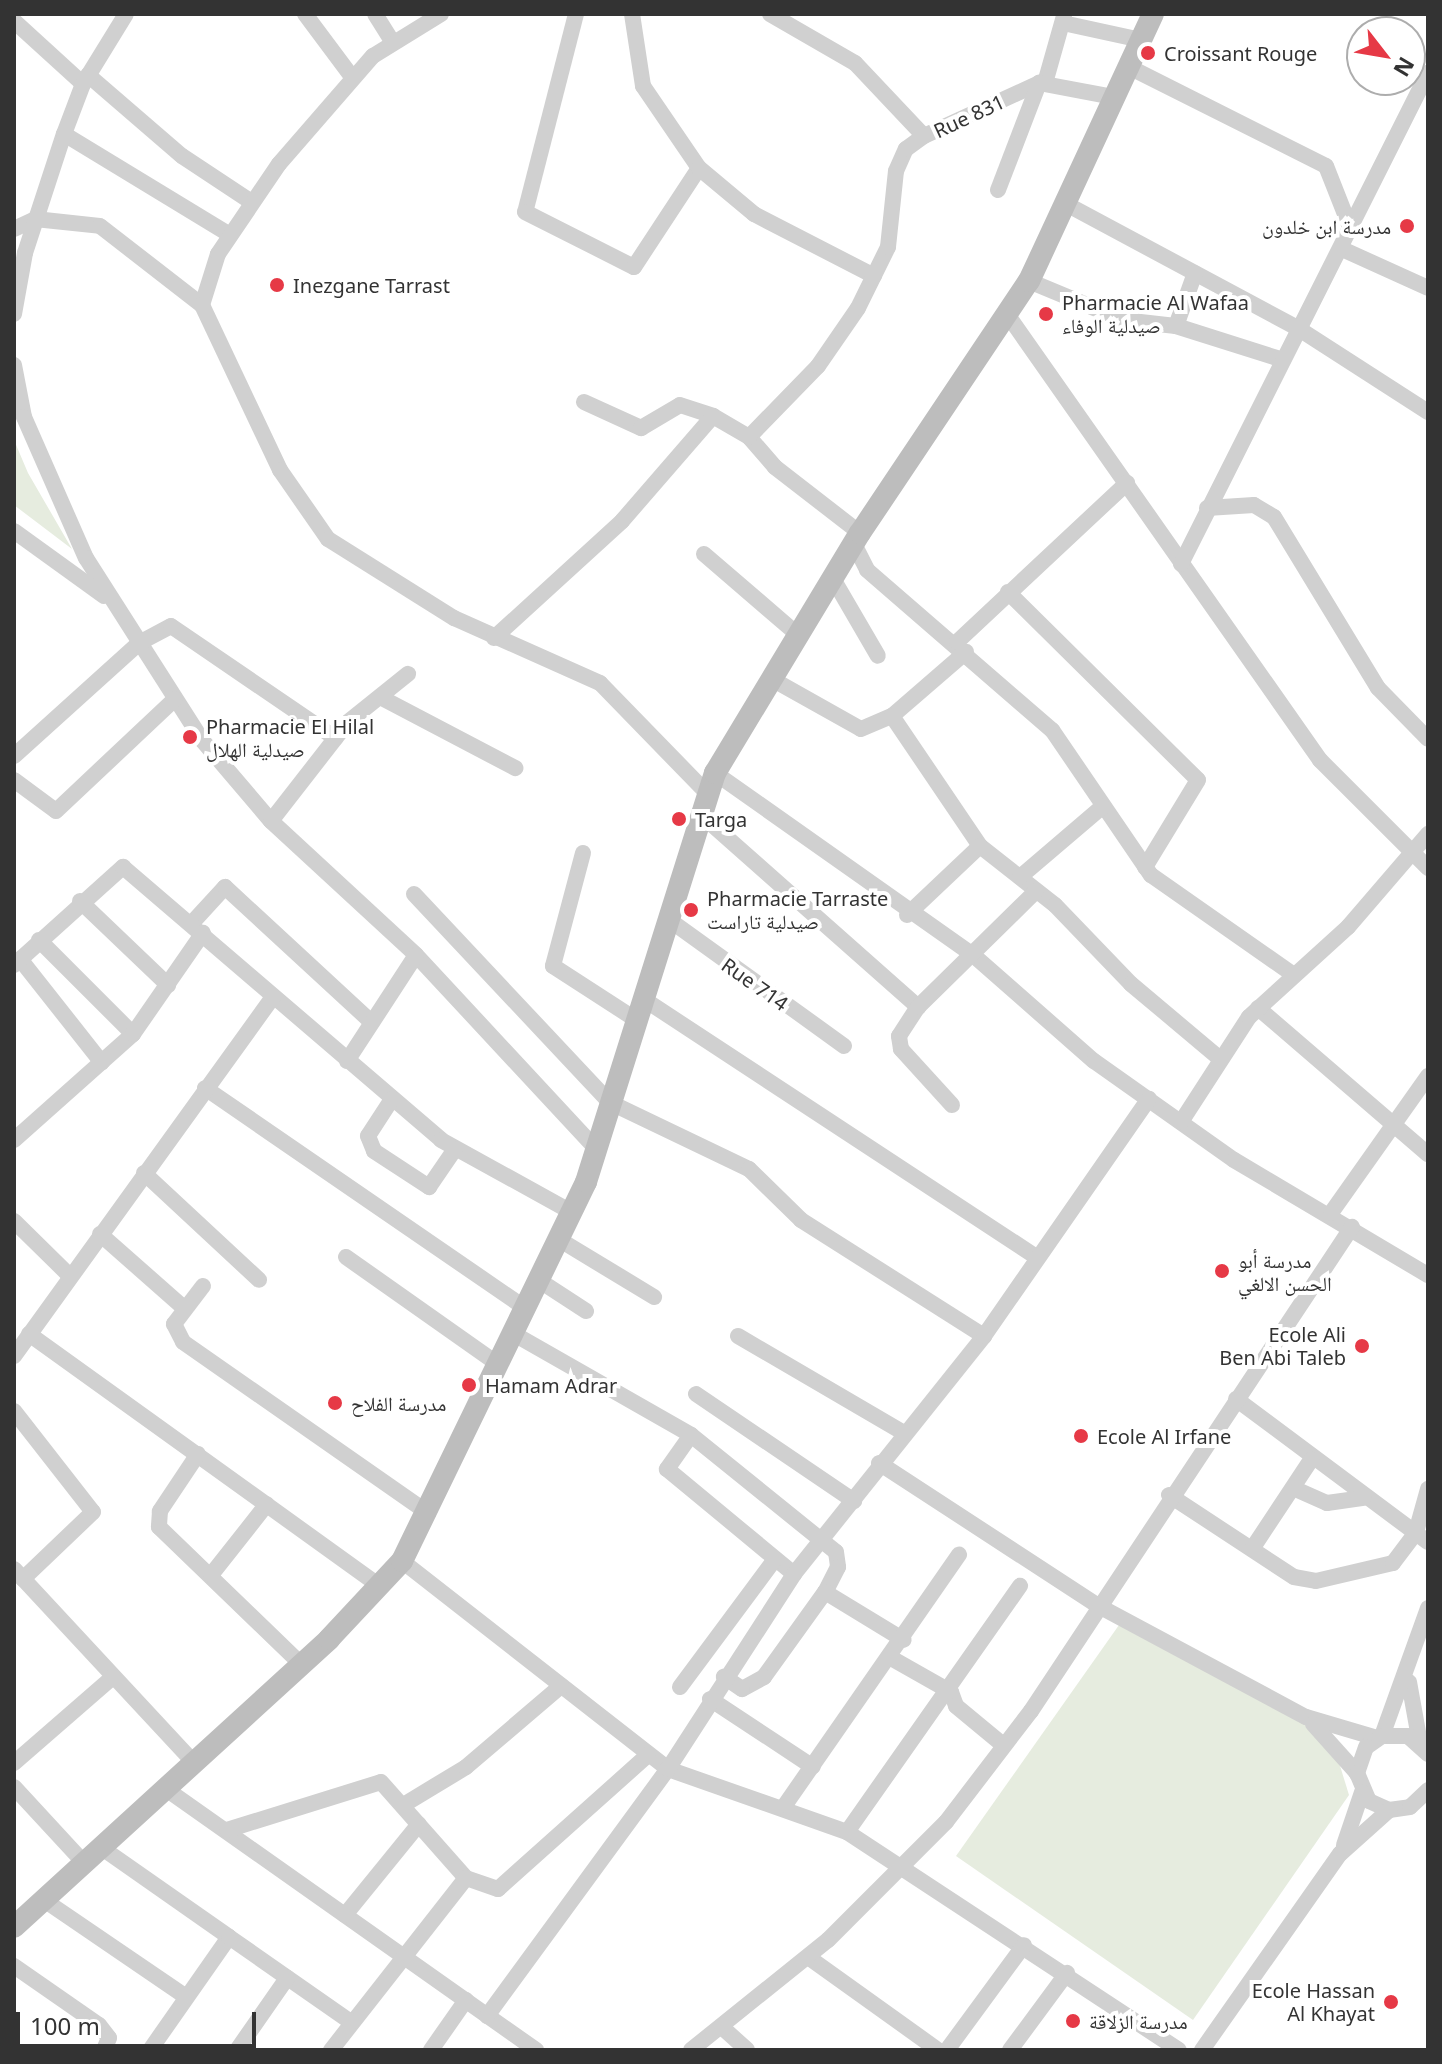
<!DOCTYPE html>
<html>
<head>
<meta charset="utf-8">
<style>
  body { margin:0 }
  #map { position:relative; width:1442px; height:2064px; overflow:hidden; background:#fff; font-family:"Noto Sans","Noto Naskh Arabic",sans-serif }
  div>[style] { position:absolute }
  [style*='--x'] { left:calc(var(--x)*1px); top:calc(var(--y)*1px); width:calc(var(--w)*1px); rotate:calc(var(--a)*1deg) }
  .green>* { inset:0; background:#e6ecdf }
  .street>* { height:16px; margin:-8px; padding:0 8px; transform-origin:8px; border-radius:8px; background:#d0d0d0 }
  .secondary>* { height:22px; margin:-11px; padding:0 11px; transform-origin:11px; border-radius:11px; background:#bdbdbd }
  .dots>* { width:22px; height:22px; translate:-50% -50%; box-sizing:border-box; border:4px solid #fff; border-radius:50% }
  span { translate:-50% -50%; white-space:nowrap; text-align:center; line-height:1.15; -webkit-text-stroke:8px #fff; paint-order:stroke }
  .poi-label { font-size:20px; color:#333 }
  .left { translate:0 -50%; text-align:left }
  .right { translate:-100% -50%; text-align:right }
  .street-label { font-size:20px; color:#333 }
  .frame { position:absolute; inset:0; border:16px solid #333; pointer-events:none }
  .north { position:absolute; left:1346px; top:16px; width:80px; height:80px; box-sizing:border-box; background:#fff; border:2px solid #adadad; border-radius:50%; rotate:121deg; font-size:22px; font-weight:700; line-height:32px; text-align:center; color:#333 }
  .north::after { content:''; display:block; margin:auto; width:28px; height:36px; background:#e63946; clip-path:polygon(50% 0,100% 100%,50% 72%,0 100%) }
  .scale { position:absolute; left:16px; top:2012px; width:240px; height:36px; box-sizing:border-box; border:4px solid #333; border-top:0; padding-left:10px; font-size:24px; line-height:28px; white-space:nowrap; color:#333; -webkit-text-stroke:6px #fff; paint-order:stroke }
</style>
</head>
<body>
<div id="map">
  <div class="green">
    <i style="clip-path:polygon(14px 440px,28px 473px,72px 549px,14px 505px)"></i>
    <i style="clip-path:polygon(1119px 1625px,1195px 1652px,1333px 1743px,1349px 1795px,1193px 2020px,956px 1856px)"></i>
  </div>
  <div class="street">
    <i style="--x:305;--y:14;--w:79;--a:53.3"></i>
    <i style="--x:375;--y:14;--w:31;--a:58"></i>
    <i style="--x:576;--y:14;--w:204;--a:104.4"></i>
    <i style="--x:525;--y:212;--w:122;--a:26.8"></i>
    <i style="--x:634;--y:267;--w:118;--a:-56.7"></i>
    <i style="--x:632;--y:14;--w:73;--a:81.3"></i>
    <i style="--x:643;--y:86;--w:99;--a:55.7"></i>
    <i style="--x:699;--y:168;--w:72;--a:39.9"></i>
    <i style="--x:754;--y:214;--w:135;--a:27.3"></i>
    <i style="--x:770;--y:14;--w:98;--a:30"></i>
    <i style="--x:855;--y:63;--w:100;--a:46.6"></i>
    <i style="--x:924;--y:136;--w:127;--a:-24.7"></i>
    <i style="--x:1039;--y:83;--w:75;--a:10.7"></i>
    <i style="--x:14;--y:21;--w:93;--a:42.4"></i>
    <i style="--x:1063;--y:23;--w:80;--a:12.3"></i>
    <i style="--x:1131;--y:68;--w:218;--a:26.7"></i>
    <i style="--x:1326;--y:166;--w:66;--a:68.5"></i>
    <i style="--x:88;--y:75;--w:124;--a:40.8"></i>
    <i style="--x:182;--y:156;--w:82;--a:33.5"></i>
    <i style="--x:1045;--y:83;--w:70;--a:-74.2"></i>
    <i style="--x:64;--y:134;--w:194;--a:31.3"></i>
    <i style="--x:998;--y:190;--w:115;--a:-69"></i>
    <i style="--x:1068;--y:205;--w:259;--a:28.2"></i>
    <i style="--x:1296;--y:327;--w:157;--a:32.8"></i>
    <i style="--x:14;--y:229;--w:23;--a:-25"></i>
    <i style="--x:35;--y:219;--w:65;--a:6.1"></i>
    <i style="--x:100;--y:226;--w:129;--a:37.8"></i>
    <i style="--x:202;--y:305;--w:53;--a:-72.6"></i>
    <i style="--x:218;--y:254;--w:109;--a:-55.9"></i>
    <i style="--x:279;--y:164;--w:143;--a:-49"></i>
    <i style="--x:373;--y:56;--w:80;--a:-31.7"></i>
    <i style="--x:1342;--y:249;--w:94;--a:24.4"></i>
    <i style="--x:1029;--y:281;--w:102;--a:22.5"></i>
    <i style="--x:1123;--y:320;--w:53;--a:6.5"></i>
    <i style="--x:1176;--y:326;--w:56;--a:-70.3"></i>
    <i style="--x:202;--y:305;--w:183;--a:64.7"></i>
    <i style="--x:280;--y:470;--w:84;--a:55.2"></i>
    <i style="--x:328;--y:539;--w:149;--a:32.1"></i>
    <i style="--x:454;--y:618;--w:160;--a:24"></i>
    <i style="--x:600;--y:683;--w:152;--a:45.8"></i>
    <i style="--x:14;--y:314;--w:62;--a:-79.8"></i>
    <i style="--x:25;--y:253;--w:125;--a:-71.9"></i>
    <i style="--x:64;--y:134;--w:53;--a:-69.2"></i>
    <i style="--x:83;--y:84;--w:82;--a:-58.4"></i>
    <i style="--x:1007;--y:314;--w:545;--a:54.94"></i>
    <i style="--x:1320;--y:760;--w:153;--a:45"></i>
    <i style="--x:1176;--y:326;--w:109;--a:17.6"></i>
    <i style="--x:14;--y:365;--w:53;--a:79.1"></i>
    <i style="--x:24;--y:417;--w:154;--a:66.3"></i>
    <i style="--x:86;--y:558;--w:216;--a:57.5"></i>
    <i style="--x:202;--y:740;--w:106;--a:49.6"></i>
    <i style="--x:271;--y:821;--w:197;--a:42.7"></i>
    <i style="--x:416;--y:955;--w:265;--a:47.1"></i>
    <i style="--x:584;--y:402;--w:63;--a:24.5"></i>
    <i style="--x:641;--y:428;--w:45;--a:-30.5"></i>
    <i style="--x:680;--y:405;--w:35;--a:18"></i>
    <i style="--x:1207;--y:508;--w:47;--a:-3.7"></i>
    <i style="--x:1254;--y:505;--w:23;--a:31"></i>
    <i style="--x:1274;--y:517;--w:200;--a:58.7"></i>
    <i style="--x:1378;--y:688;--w:71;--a:45.6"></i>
    <i style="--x:14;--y:531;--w:111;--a:35.8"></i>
    <i style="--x:860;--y:533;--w:108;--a:-142.2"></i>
    <i style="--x:775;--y:467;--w:40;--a:-131"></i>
    <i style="--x:749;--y:437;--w:99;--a:-45.8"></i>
    <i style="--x:818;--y:366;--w:70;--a:-55.4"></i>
    <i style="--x:858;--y:308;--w:68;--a:-63.8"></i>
    <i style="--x:888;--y:247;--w:76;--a:-84"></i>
    <i style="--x:896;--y:171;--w:24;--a:-66"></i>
    <i style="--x:906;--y:149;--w:22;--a:-36"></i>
    <i style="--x:853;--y:542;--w:31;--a:63"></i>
    <i style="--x:867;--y:570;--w:245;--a:40.9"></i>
    <i style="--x:1052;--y:730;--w:176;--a:55.7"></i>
    <i style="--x:1151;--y:875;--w:174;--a:35"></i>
    <i style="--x:704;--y:554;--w:123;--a:40.7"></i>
    <i style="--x:1181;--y:564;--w:550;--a:-63.3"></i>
    <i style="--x:832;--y:577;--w:91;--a:59.8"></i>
    <i style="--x:1008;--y:592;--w:267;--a:44.7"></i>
    <i style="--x:1198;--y:780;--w:102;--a:121.3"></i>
    <i style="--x:494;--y:638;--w:173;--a:-42.4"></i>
    <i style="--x:622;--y:521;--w:139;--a:-49.1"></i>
    <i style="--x:713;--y:416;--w:42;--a:30.3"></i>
    <i style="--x:957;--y:642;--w:233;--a:-43.1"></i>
    <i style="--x:770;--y:678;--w:104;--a:29.3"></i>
    <i style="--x:861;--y:729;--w:34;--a:-23"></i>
    <i style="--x:892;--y:716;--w:98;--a:-40.9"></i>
    <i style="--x:380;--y:697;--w:153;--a:27.7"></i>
    <i style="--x:892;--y:716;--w:157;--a:55.9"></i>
    <i style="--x:980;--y:846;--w:95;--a:38.2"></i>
    <i style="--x:1055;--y:905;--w:110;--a:46.1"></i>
    <i style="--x:1131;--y:984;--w:114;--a:40"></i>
    <i style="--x:14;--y:756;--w:169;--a:-42.1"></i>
    <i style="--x:139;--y:643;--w:36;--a:-28"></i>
    <i style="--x:171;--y:626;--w:199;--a:34.3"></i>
    <i style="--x:715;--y:773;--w:314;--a:35.2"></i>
    <i style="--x:972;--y:954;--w:162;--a:41.3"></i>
    <i style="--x:1094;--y:1061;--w:171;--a:35.3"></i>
    <i style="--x:1234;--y:1160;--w:226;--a:30.7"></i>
    <i style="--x:14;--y:780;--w:52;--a:36.4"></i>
    <i style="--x:56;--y:811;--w:163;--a:-43.3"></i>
    <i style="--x:699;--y:813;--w:293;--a:41.5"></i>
    <i style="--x:271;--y:821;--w:125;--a:-52.1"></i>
    <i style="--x:348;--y:722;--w:77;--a:-38.7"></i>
    <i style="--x:583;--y:853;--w:117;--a:104.9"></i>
    <i style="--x:553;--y:966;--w:98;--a:32.9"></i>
    <i style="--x:1020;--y:877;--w:108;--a:-40.5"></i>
    <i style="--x:414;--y:894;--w:285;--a:46.8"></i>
    <i style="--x:609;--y:1102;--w:155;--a:25.6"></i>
    <i style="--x:749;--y:1169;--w:73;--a:44.4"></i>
    <i style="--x:801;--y:1220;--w:217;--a:32.4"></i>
    <i style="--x:80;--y:901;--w:122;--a:43.7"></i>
    <i style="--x:907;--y:915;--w:100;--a:-43.4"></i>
    <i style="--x:668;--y:919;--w:217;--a:35.8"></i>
    <i style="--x:192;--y:923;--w:49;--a:-47.5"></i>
    <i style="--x:225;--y:887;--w:197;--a:42.7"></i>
    <i style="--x:39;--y:940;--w:133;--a:45"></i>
    <i style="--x:20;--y:959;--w:132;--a:51.7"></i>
    <i style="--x:14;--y:965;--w:147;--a:-42"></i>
    <i style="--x:123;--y:867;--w:419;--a:40.6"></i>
    <i style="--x:441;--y:1140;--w:151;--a:28.9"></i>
    <i style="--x:642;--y:998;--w:472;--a:33.3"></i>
    <i style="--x:1258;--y:1008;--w:224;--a:40.7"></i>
    <i style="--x:347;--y:1061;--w:126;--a:-56.9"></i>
    <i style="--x:205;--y:1088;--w:390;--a:34.5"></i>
    <i style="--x:392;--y:1099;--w:44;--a:123"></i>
    <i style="--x:368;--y:1136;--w:16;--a:68"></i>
    <i style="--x:374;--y:1151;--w:66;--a:33.2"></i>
    <i style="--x:429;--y:1187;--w:46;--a:-55.6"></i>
    <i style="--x:952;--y:1105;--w:76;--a:-132.3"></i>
    <i style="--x:901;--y:1049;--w:13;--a:-99"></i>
    <i style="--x:899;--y:1036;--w:35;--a:-57"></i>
    <i style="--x:918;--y:1007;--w:165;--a:-44.5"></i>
    <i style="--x:1181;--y:1122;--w:125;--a:-57.1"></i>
    <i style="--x:1249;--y:1017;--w:134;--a:-42.3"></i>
    <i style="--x:1348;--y:927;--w:123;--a:-49.3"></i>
    <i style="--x:14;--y:1140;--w:159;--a:-41.7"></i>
    <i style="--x:133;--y:1034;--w:123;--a:-55.3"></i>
    <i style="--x:144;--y:1173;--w:157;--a:42.9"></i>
    <i style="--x:1331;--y:1213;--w:168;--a:-54.7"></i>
    <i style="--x:14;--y:1221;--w:78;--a:44.5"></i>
    <i style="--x:100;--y:1234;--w:113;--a:41.4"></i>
    <i style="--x:560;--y:1240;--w:110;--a:31.2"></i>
    <i style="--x:346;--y:1257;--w:187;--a:35.2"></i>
    <i style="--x:540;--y:1281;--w:55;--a:33.1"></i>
    <i style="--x:203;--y:1286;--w:48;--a:127.3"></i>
    <i style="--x:174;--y:1324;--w:20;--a:63"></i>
    <i style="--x:183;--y:1342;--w:299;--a:34.9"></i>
    <i style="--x:29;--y:1334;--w:433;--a:35.7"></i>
    <i style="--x:514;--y:1334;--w:204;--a:29.7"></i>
    <i style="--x:691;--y:1435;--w:186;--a:38.9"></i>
    <i style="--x:836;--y:1552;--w:15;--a:82"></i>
    <i style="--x:838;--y:1567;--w:28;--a:117"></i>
    <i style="--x:825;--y:1592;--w:105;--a:125.7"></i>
    <i style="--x:764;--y:1677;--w:25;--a:151"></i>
    <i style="--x:742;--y:1689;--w:22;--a:-146"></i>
    <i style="--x:738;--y:1336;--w:192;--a:30.3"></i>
    <i style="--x:14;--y:1356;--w:443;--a:-54.2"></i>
    <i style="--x:696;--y:1394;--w:191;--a:34.1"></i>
    <i style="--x:1236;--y:1399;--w:239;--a:36.7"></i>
    <i style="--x:14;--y:1411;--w:128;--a:52"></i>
    <i style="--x:93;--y:1512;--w:97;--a:136.3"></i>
    <i style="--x:691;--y:1435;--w:42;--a:125.2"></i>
    <i style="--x:667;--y:1469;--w:165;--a:39.6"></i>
    <i style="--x:198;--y:1454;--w:69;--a:123.7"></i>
    <i style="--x:160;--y:1511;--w:16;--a:94"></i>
    <i style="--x:159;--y:1527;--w:197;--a:44"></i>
    <i style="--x:879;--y:1463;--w:258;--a:33.1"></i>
    <i style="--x:1095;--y:1604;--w:239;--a:28.2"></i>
    <i style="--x:1306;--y:1717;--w:74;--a:16.5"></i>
    <i style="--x:1293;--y:1488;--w:37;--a:24"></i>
    <i style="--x:1327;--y:1503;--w:37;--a:-8"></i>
    <i style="--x:1169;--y:1495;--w:149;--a:33.3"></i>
    <i style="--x:1294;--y:1577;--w:22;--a:10"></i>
    <i style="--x:1316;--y:1581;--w:79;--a:-13.2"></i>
    <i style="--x:1393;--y:1563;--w:39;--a:-53"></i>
    <i style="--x:1416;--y:1532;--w:45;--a:-74.4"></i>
    <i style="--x:1252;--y:1549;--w:107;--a:-56.5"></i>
    <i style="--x:402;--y:1561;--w:338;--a:38"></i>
    <i style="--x:668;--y:1769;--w:190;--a:19.4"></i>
    <i style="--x:847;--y:1832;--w:397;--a:33.3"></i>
    <i style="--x:14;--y:1569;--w:265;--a:47.1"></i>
    <i style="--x:211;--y:1575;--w:90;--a:-51.7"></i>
    <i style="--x:825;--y:1592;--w:92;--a:31.3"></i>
    <i style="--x:891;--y:1658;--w:69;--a:29.5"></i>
    <i style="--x:951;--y:1692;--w:15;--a:70"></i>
    <i style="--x:956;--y:1706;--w:60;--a:39.6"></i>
    <i style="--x:1409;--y:1682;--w:62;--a:79.8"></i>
    <i style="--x:680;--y:1687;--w:159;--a:-53.4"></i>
    <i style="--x:710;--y:1699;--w:123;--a:33.4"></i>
    <i style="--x:1313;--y:1724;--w:66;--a:48.1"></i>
    <i style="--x:1382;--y:1736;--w:136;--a:-70.2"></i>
    <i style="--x:1428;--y:1754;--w:27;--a:-138"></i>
    <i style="--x:1408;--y:1736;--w:26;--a:180"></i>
    <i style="--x:1382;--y:1736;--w:19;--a:145"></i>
    <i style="--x:1366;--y:1747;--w:28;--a:109"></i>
    <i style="--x:1357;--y:1773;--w:30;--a:67"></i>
    <i style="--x:1369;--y:1801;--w:22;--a:24"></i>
    <i style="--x:1389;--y:1810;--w:21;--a:-8"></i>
    <i style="--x:1410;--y:1807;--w:25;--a:-43"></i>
    <i style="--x:14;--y:1763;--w:131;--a:-41"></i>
    <i style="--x:14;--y:1787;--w:105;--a:47.3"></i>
    <i style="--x:166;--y:1789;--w:453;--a:35.2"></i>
    <i style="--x:405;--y:1804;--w:71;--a:-31.2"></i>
    <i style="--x:466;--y:1767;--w:125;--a:-40.5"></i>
    <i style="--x:785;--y:1805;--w:305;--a:-55.2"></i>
    <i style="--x:227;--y:1830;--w:161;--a:-17.3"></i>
    <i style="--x:381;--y:1782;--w:128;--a:48.5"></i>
    <i style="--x:466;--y:1878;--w:219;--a:128.1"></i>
    <i style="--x:847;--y:1832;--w:301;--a:-54.9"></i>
    <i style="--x:1344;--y:1845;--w:56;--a:-71.2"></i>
    <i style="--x:102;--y:1848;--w:155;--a:35"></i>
    <i style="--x:466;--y:1878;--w:34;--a:19"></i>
    <i style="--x:498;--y:1889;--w:201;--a:-41.8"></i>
    <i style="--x:44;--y:1900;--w:172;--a:34.3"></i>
    <i style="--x:345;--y:1915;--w:117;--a:-50.9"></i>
    <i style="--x:808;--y:1957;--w:160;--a:35.6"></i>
    <i style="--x:14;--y:1966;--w:103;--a:34.8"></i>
    <i style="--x:99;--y:2025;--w:16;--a:52"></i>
    <i style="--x:109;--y:2038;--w:13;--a:113"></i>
    <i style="--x:487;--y:2016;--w:306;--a:-53.8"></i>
    <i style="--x:668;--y:1769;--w:232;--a:-57.1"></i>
    <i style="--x:794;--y:1574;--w:305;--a:-51.4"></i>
    <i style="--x:984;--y:1336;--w:289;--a:-55.2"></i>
    <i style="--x:724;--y:2029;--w:31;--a:42"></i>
    <i style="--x:150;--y:2050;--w:138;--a:-55"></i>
    <i style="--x:229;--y:1937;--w:149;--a:34.9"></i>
    <i style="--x:237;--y:2050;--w:88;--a:-55.2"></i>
    <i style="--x:431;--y:2050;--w:61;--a:-55"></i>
    <i style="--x:691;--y:2050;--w:176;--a:-38.8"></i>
    <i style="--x:828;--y:1940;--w:167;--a:-45"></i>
    <i style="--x:946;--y:1822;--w:140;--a:-52.6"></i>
    <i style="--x:1031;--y:1711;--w:581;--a:-56.45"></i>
    <i style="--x:947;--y:2050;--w:130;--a:-53.7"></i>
    <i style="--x:1010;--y:2050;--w:96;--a:-53.5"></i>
    <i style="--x:1202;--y:2050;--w:240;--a:-54.9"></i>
    <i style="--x:1340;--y:1854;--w:66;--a:-41.9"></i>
  </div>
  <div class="secondary">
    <i style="--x:14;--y:1927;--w:427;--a:-42.4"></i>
    <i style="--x:329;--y:1639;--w:107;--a:-46.9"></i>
    <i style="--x:402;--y:1561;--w:421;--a:-64.1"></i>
    <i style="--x:586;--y:1182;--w:429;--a:-72.5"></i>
    <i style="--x:715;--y:773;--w:280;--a:-58.9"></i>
    <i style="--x:860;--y:533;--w:303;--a:-56.2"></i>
    <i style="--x:1029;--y:281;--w:294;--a:-65.1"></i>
  </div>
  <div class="dots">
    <i style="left:1148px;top:53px;background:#e63946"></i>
    <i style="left:1407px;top:226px;background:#e63946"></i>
    <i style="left:277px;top:285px;background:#e63946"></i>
    <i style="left:1046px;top:314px;background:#e63946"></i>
    <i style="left:190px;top:737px;background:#e63946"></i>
    <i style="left:679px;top:819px;background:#e63946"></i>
    <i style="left:691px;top:910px;background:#e63946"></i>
    <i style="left:1222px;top:1271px;background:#e63946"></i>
    <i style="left:1362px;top:1346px;background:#e63946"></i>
    <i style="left:469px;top:1385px;background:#e63946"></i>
    <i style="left:335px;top:1403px;background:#e63946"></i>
    <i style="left:1081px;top:1436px;background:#e63946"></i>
    <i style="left:1391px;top:2002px;background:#e63946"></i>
    <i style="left:1073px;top:2021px;background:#e63946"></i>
  </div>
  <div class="poi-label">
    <span class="left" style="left:1164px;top:53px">Croissant Rouge</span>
    <span class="right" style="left:1391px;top:226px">مدرسة ابن خلدون</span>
    <span class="left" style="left:293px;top:285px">Inezgane Tarrast</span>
    <span class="left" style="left:1062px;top:314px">Pharmacie Al Wafaa<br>صيدلية الوفاء</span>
    <span class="left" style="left:206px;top:738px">Pharmacie El Hilal<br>صيدلية الهلال</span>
    <span class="left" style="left:695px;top:819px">Targa</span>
    <span class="left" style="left:707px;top:910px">Pharmacie Tarraste<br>صيدلية تاراست</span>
    <span class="left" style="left:1238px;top:1272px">مدرسة أبو<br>الحسن الالغي</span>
    <span class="right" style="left:1346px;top:1346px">Ecole Ali<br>Ben Abi Taleb</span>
    <span class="left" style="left:485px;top:1385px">Hamam Adrar</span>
    <span class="left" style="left:351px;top:1403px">مدرسة الفلاح</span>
    <span class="left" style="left:1097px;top:1436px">Ecole Al Irfane</span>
    <span class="right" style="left:1375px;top:2002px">Ecole Hassan<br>Al Khayat</span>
    <span class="left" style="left:1089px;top:2021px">مدرسة الزلاقة</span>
  </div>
  <div class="street-label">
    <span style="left:969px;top:116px;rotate:-25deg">Rue 831</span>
    <span style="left:755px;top:984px;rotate:35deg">Rue 714</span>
  </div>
  <div class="frame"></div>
  <div class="north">N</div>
  <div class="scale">100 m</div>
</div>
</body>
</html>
